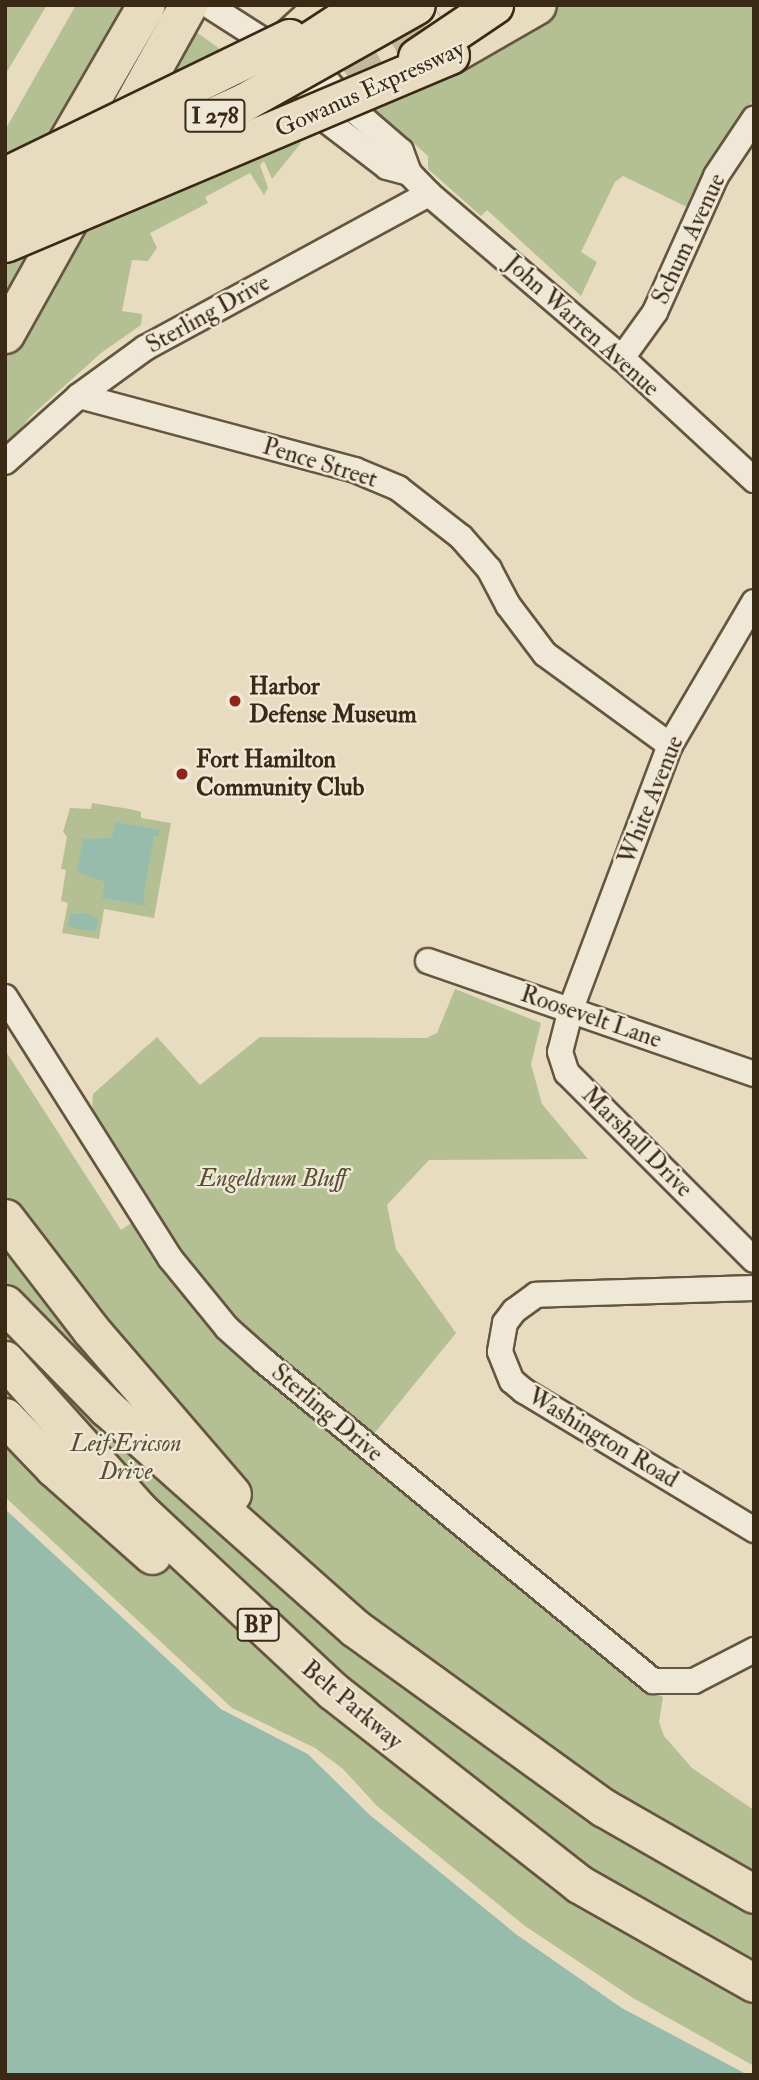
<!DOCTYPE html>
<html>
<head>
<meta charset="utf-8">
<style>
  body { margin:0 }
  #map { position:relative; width:759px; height:2080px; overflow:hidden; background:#e7dcc0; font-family:"IM FELL Double Pica",serif }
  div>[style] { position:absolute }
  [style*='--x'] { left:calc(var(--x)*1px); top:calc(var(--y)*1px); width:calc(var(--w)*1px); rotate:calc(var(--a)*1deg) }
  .green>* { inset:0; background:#b4c093 }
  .water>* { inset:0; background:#98bcac }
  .pier>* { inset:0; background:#e7dcc0 }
  .highway-tunnel>* { height:37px; margin-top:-18.5px; transform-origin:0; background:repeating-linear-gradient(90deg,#c4b89e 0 37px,transparent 0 55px) }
  .roads { filter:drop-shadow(2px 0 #645640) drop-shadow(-2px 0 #645640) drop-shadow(0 2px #645640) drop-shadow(0 -2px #645640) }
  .minor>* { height:24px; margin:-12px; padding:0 12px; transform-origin:12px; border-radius:12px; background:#efe8d6 }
  .highway>* { height:37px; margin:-18.5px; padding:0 18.5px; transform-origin:18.5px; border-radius:18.5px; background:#e7dcc0 }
  .bridges { filter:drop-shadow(2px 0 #392915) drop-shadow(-2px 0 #392915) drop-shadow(0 2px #392915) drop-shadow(0 -2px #392915) }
  .highway-bridge>* { height:37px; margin:-18.5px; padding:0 18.5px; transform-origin:18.5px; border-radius:18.5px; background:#e7dcc0 }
  .dots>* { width:19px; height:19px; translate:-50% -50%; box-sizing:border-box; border:4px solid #efe8d6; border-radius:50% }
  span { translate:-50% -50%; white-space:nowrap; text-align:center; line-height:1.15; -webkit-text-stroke:5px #efe8d6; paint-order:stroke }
  .shield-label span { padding:2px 5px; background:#efe8d6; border:2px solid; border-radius:5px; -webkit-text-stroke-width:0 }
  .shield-label { font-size:23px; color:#392915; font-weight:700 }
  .street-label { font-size:24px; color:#392915 }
  .poi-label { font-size:24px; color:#392915; font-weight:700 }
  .left { translate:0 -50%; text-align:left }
  .park-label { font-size:24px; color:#584f34; font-style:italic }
  .frame { position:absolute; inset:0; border:7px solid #392915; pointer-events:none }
</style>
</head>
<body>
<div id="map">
  <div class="green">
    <i style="clip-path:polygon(5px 5px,47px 5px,5px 75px)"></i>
    <i style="clip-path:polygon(76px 5px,150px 5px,192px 29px,245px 67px,301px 143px,272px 179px,264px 161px,260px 165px,268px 188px,264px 195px,250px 173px,205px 197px,208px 203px,150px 233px,157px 248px,148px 261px,132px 260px,122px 311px,142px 314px,141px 325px,101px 353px,31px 416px,5px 448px,5px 130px)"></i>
    <i style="clip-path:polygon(559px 5px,754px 5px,754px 99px,687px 207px,623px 176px,615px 182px,581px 252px,597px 262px,581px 296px,487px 210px,481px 216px,428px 169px,428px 156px,410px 140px,395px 139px,366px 108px)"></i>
    <i style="clip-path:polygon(92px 803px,130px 809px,141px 812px,141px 818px,171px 823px,154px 918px,104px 909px,99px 939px,62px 933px,68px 903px,61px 901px,66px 870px,61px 869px,67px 837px,63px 832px,70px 808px,91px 809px)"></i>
    <i style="clip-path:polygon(455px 989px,541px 1023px,531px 1064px,542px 1104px,588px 1159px,429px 1160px,387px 1205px,396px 1249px,456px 1333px,373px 1435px,223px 1310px,189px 1270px,92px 1109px,93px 1094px,157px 1037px,200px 1085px,260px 1037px,426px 1038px,437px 1033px)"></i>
    <i style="clip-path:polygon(5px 1050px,121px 1230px,137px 1219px,158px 1260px,201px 1319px,631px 1681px,663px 1697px,659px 1722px,664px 1736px,692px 1768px,754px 1810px,754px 2066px,633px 1998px,525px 1926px,377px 1806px,343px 1769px,315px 1748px,232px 1708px,5px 1497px)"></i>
  </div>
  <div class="water">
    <i style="clip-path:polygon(115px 822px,160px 830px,159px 836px,154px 836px,143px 899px,147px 906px,102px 898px,105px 882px,77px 872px,83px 839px,112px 838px)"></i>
    <i style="clip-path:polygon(84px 913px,98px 918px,96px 932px,68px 927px,70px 914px)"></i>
    <i style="clip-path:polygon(5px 1509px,221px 1709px,308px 1754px,369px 1814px,516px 1934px,622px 2008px,748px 2075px,5px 2075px)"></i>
  </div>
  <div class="pier">
    <i style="clip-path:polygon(5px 1506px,223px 1706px,310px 1751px,371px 1811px,518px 1931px,623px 2005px,751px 2075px,622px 2008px,516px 1934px,369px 1814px,308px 1754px,221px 1709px)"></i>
  </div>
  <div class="highway-tunnel">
    <i style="--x:300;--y:104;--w:166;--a:-30"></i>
  </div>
  <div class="roads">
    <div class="minor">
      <i style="--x:208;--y:5;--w:141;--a:32.6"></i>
      <i style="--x:327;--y:81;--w:35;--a:49"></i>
      <i style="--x:350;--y:107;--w:67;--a:40.8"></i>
      <i style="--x:401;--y:151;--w:23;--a:70"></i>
      <i style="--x:409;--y:173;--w:29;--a:46"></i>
      <i style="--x:429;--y:194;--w:253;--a:40.4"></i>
      <i style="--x:622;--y:358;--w:180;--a:42.7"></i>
      <i style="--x:300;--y:67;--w:28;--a:71"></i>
      <i style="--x:309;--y:93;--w:33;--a:57"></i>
      <i style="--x:327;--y:121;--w:76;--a:37.5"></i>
      <i style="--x:387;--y:167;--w:23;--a:15"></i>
      <i style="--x:622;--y:358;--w:57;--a:-54.3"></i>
      <i style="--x:655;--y:312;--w:149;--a:-65.8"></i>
      <i style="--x:716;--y:176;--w:69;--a:-56.3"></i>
      <i style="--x:79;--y:396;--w:286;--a:15"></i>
      <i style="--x:355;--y:470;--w:47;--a:22.7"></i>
      <i style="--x:398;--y:488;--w:80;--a:37.9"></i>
      <i style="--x:461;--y:537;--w:43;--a:48.8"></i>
      <i style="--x:489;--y:569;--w:41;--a:62.2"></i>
      <i style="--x:508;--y:605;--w:61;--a:52.9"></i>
      <i style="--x:545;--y:654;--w:155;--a:36.1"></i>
      <i style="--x:5;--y:462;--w:99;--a:-41.7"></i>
      <i style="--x:79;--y:396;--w:82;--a:-36"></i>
      <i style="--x:145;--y:348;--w:323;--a:-28.5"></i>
      <i style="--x:754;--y:602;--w:166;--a:120.4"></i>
      <i style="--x:670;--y:745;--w:282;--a:110.6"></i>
      <i style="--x:571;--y:1009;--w:44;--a:104.3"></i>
      <i style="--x:560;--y:1052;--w:22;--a:72"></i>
      <i style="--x:567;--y:1073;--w:264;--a:45"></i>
      <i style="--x:428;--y:961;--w:345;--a:19.1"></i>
      <i style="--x:5;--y:997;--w:309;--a:57.7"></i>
      <i style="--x:170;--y:1258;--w:90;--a:50.8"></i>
      <i style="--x:227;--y:1328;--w:50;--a:41.7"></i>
      <i style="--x:264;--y:1361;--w:504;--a:39.44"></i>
      <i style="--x:653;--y:1681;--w:41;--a:0"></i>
      <i style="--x:694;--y:1681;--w:68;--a:-27.3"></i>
      <i style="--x:754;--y:1288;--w:218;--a:178.2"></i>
      <i style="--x:536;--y:1295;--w:27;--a:144"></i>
      <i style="--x:514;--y:1311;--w:15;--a:127"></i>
      <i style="--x:505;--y:1323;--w:29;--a:100"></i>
      <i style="--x:500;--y:1352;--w:31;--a:68"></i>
      <i style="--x:512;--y:1381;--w:16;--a:40"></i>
      <i style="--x:524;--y:1391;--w:269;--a:31.1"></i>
    </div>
    <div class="highway">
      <i style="--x:289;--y:38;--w:49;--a:-42.5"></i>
      <i style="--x:450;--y:55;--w:100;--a:-29.9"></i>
      <i style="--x:117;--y:133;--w:146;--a:-61"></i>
      <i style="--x:55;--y:162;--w:181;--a:-59.9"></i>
      <i style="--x:5;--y:334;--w:158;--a:-60.8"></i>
      <i style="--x:5;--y:1218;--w:141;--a:52.5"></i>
      <i style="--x:91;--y:1330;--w:216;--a:49.3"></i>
      <i style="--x:5;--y:1304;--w:146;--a:45.6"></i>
      <i style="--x:107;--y:1408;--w:332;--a:41.6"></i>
      <i style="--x:355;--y:1628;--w:307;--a:35.9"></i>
      <i style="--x:604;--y:1808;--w:173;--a:29.8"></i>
      <i style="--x:5;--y:1360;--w:205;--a:48.2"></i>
      <i style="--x:142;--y:1513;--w:261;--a:43"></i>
      <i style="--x:333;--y:1691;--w:313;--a:38.1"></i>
      <i style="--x:579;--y:1884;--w:201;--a:29.5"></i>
      <i style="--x:5;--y:1417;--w:71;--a:46.1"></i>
      <i style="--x:54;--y:1468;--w:131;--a:41.6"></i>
    </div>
  </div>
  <div class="bridges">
    <div class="highway-bridge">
      <i style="--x:417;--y:57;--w:93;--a:-34"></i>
      <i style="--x:274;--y:64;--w:108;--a:-33.2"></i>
      <i style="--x:52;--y:162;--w:57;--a:-17.5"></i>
      <i style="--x:5;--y:176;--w:316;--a:-25.9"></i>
      <i style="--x:5;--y:211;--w:263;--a:-24.5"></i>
      <i style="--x:244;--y:102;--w:197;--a:-29.4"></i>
      <i style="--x:5;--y:243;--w:483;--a:-22.9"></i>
    </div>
  </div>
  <div class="dots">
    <i style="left:235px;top:701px;background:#8f2418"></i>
    <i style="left:182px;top:774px;background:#8f2418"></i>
  </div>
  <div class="shield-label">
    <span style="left:215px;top:116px">I 278</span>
    <span style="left:258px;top:1625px">BP</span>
  </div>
  <div class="street-label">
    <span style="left:370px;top:89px;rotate:-24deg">Gowanus Expressway</span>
    <span style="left:689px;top:239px;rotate:-65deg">Schum Avenue</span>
    <span style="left:208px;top:314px;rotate:-29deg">Sterling Drive</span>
    <span style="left:582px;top:326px;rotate:42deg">John Warren Avenue</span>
    <span style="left:320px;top:463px;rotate:17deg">Pence Street</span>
    <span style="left:651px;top:800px;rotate:-68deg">White Avenue</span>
    <span style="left:591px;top:1017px;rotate:19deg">Roosevelt Lane</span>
    <span style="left:637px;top:1142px;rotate:45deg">Marshall Drive</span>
    <span style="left:327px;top:1413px;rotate:40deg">Sterling Drive</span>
    <span style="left:603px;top:1438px;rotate:31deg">Washington Road</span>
    <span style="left:352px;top:1705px;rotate:40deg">Belt Parkway</span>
  </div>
  <div class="poi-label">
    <span class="left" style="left:249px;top:701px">Harbor<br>Defense Museum</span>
    <span class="left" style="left:196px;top:774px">Fort Hamilton<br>Community Club</span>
  </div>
  <div class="park-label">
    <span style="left:272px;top:1179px">Engeldrum Bluff</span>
    <span style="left:126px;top:1458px">Leif Ericson<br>Drive</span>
  </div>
  <div class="frame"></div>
</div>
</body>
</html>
